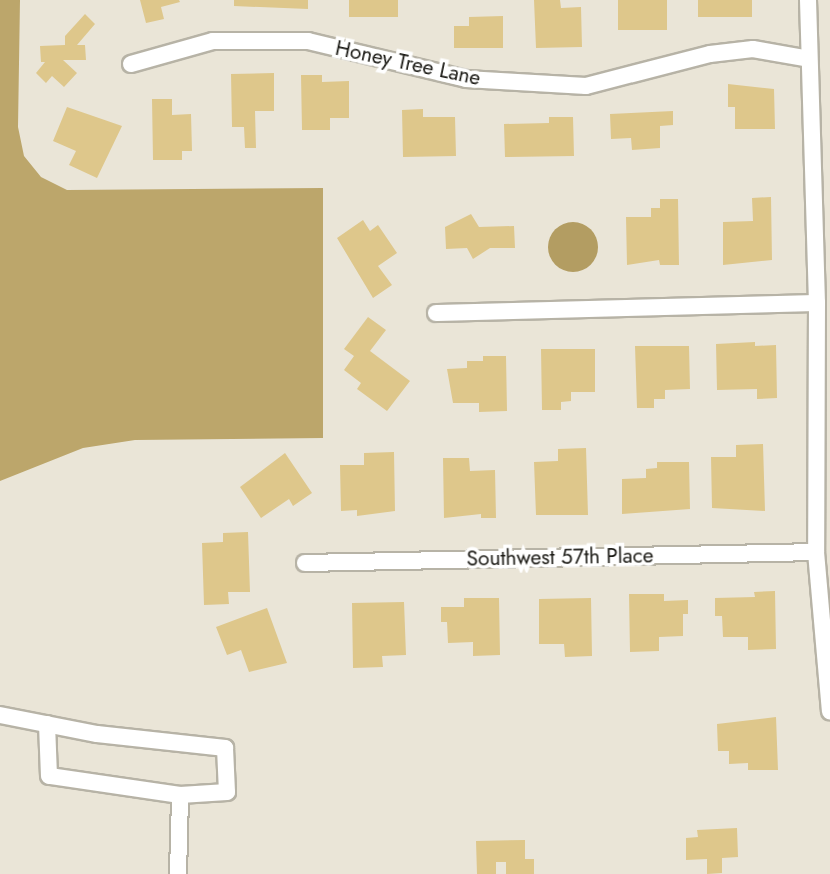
<!DOCTYPE html>
<html>
<head>
<meta charset="utf-8">
<style>
  body { margin:0 }
  #map { position:relative; width:830px; height:874px; overflow:hidden; background:#eae5d7; font-family:Jost,sans-serif }
  div>[style] { position:absolute }
  [style*='--x'] { left:calc(var(--x)*1px); top:calc(var(--y)*1px); width:calc(var(--w)*1px); rotate:calc(var(--a)*1deg) }
  .forest>* { inset:0; background:#bca66b }
  .water>* { inset:0; background:#b39d62 }
  .round { border-radius:50% }
  .building>* { inset:0; background:#dec78b; transform-origin:0 0 }
  .roads { filter:drop-shadow(2px 0 #b7b3a6) drop-shadow(-2px 0 #b7b3a6) drop-shadow(0 2px #b7b3a6) drop-shadow(0 -2px #b7b3a6) }
  .minor>* { height:16px; margin:-8px; padding:0 8px; transform-origin:8px; border-radius:8px; background:#fff }
  span { translate:-50% -50%; white-space:nowrap; text-align:center; line-height:1.15; -webkit-text-stroke:7px #fff; paint-order:stroke }
  .street-label { font-size:21px; color:#191813 }
</style>
</head>
<body>
<div id="map">
  <div class="forest">
    <i style="clip-path:polygon(0 0,20px 0,18px 127px,24px 156px,41px 177px,67px 190px,323px 188px,323px 438px,135px 440px,83px 448px,0 481px)"></i>
  </div>
  <div class="water">
    <i class="round" style="left:548px;top:222px;width:50px;height:50px"></i>
  </div>
  <div class="building">
    <i style="clip-path:polygon(140px 0,179px 0,180px 2px,161px 7px,164px 19px,146px 23px)"></i>
    <i style="clip-path:polygon(234px 0,308px 0,308px 9px,234px 6px)"></i>
    <i style="left:349px;top:0;width:49px;height:17px"></i>
    <i style="clip-path:polygon(534px 0,560px 0,561px 8px,581px 7px,582px 47px,536px 48px)"></i>
    <i style="left:618px;top:0;width:49px;height:30px"></i>
    <i style="left:698px;top:0;width:54px;height:17px"></i>
    <i style="clip-path:polygon(85px 14px,95px 24px,77px 45px,85px 45px,86px 60px,63px 60px,77px 73px,64px 87px,52px 76px,46px 83px,36px 73px,45px 62px,41px 62px,40px 46px,65px 45px,65px 36px)"></i>
    <i style="clip-path:polygon(503px 16px,503px 48px,454px 48px,454px 26px,469px 26px,469px 17px)"></i>
    <i style="clip-path:polygon(274px 73px,274px 111px,255px 111px,256px 148px,245px 148px,244px 127px,232px 127px,231px 74px)"></i>
    <i style="clip-path:polygon(301px 75px,322px 75px,322px 82px,349px 81px,349px 118px,330px 118px,330px 130px,302px 130px)"></i>
    <i style="clip-path:polygon(728px 84px,774px 89px,775px 129px,735px 129px,735px 107px,728px 107px)"></i>
    <i style="clip-path:polygon(152px 99px,172px 99px,172px 115px,191px 114px,192px 151px,182px 151px,182px 160px,153px 160px)"></i>
    <i style="clip-path:polygon(67px 107px,122px 126px,97px 178px,69px 165px,76px 151px,53px 141px)"></i>
    <i style="clip-path:polygon(423px 109px,423px 117px,455px 117px,456px 156px,403px 157px,402px 110px)"></i>
    <i style="clip-path:polygon(673px 111px,673px 125px,660px 126px,660px 148px,632px 150px,631px 138px,611px 139px,610px 114px)"></i>
    <i style="clip-path:polygon(549px 117px,573px 117px,574px 156px,505px 157px,504px 124px,549px 123px)"></i>
    <i style="clip-path:polygon(771px 197px,772px 260px,723px 265px,723px 222px,753px 221px,752px 198px)"></i>
    <i style="clip-path:polygon(660px 199px,678px 199px,679px 265px,660px 265px,659px 260px,627px 265px,626px 217px,651px 217px,651px 208px,660px 208px)"></i>
    <i style="clip-path:polygon(471px 214px,479px 227px,514px 226px,515px 248px,490px 248px,473px 259px,467px 248px,446px 249px,445px 227px)"></i>
    <i style="clip-path:polygon(363px 220px,370px 231px,378px 225px,397px 253px,378px 266px,392px 285px,373px 298px,337px 238px)"></i>
    <i style="clip-path:polygon(368px 317px,386px 330px,370px 351px,410px 381px,387px 411px,357px 389px,361px 383px,344px 370px,354px 356px,344px 349px)"></i>
    <i style="clip-path:polygon(755px 342px,755px 346px,776px 345px,777px 398px,757px 399px,757px 389px,717px 390px,716px 344px)"></i>
    <i style="clip-path:polygon(635px 346px,689px 346px,690px 389px,665px 390px,665px 399px,654px 399px,654px 408px,637px 408px)"></i>
    <i style="clip-path:polygon(541px 349px,595px 349px,595px 392px,571px 392px,571px 401px,561px 402px,561px 410px,542px 410px)"></i>
    <i style="clip-path:polygon(483px 356px,506px 356px,507px 411px,479px 412px,479px 403px,453px 403px,447px 369px,467px 368px,467px 361px,483px 361px)"></i>
    <i style="clip-path:polygon(763px 444px,765px 511px,712px 508px,711px 457px,736px 457px,736px 445px)"></i>
    <i style="clip-path:polygon(586px 448px,588px 515px,536px 515px,534px 462px,558px 461px,558px 449px)"></i>
    <i style="clip-path:polygon(394px 452px,395px 511px,357px 516px,357px 510px,341px 511px,340px 465px,364px 465px,364px 453px)"></i>
    <i style="clip-path:polygon(285px 453px,312px 493px,293px 506px,289px 499px,261px 518px,240px 487px)"></i>
    <i style="clip-path:polygon(443px 458px,469px 458px,470px 471px,495px 470px,496px 518px,481px 518px,481px 514px,444px 518px)"></i>
    <i style="clip-path:polygon(657px 462px,689px 462px,690px 509px,622px 514px,622px 479px,646px 478px,646px 469px,657px 468px)"></i>
    <i style="clip-path:polygon(248px 532px,250px 592px,228px 592px,229px 604px,204px 605px,202px 543px,223px 542px,223px 533px)"></i>
    <i style="clip-path:polygon(775px 591px,776px 649px,748px 650px,748px 637px,723px 637px,722px 616px,715px 616px,715px 598px,755px 597px,754px 592px)"></i>
    <i style="clip-path:polygon(629px 594px,664px 594px,664px 601px,688px 600px,688px 614px,683px 614px,683px 636px,659px 637px,659px 651px,630px 652px)"></i>
    <i style="clip-path:polygon(464px 598px,499px 598px,500px 655px,473px 656px,473px 642px,448px 643px,447px 622px,441px 622px,441px 607px,464px 607px)"></i>
    <i style="clip-path:polygon(591px 598px,592px 656px,565px 657px,564px 644px,539px 644px,539px 599px)"></i>
    <i style="clip-path:polygon(404px 602px,406px 655px,382px 656px,383px 667px,353px 668px,352px 603px)"></i>
    <i style="clip-path:polygon(267px 608px,287px 663px,249px 672px,241px 650px,227px 655px,216px 627px)"></i>
    <i style="clip-path:polygon(776px 717px,778px 770px,748px 770px,748px 763px,729px 764px,729px 751px,718px 751px,717px 724px)"></i>
    <i style="clip-path:polygon(737px 828px,738px 857px,722px 858px,722px 873px,707px 874px,707px 859px,686px 860px,686px 838px,698px 837px,697px 830px)"></i>
    <i style="clip-path:polygon(525px 840px,525px 859px,534px 859px,534px 874px,506px 874px,506px 862px,496px 862px,496px 874px,477px 874px,476px 841px)"></i>
  </div>
  <div class="roads">
    <div class="minor">
      <i style="--x:808;--y:0;--w:303;--a:88.3"></i>
      <i style="--x:817;--y:303;--w:249;--a:90.2"></i>
      <i style="--x:816;--y:552;--w:160;--a:85"></i>
      <i style="--x:131;--y:64;--w:85;--a:-15.7"></i>
      <i style="--x:213;--y:41;--w:95;--a:0"></i>
      <i style="--x:308;--y:41;--w:163;--a:13.5"></i>
      <i style="--x:466;--y:79;--w:120;--a:3.3"></i>
      <i style="--x:586;--y:86;--w:128;--a:-14.5"></i>
      <i style="--x:710;--y:54;--w:43;--a:-6.6"></i>
      <i style="--x:753;--y:49;--w:57;--a:10.1"></i>
      <i style="--x:436;--y:313;--w:381;--a:-1.5"></i>
      <i style="--x:305;--y:563;--w:511;--a:-1.23"></i>
      <i style="--x:0;--y:715;--w:99;--a:11.1"></i>
      <i style="--x:97;--y:734;--w:129;--a:6.2"></i>
      <i style="--x:225;--y:748;--w:44;--a:87.4"></i>
      <i style="--x:227;--y:792;--w:47;--a:176.3"></i>
      <i style="--x:180;--y:795;--w:132;--a:-171.7"></i>
      <i style="--x:49;--y:776;--w:52;--a:-92.2"></i>
      <i style="--x:178;--y:874;--w:79;--a:-88.5"></i>
    </div>
  </div>
  <div class="street-label">
    <span style="left:408px;top:63px;rotate:12deg">Honey Tree Lane</span>
    <span style="left:560px;top:557px;rotate:-1deg">Southwest 57th Place</span>
  </div>
</div>
</body>
</html>
